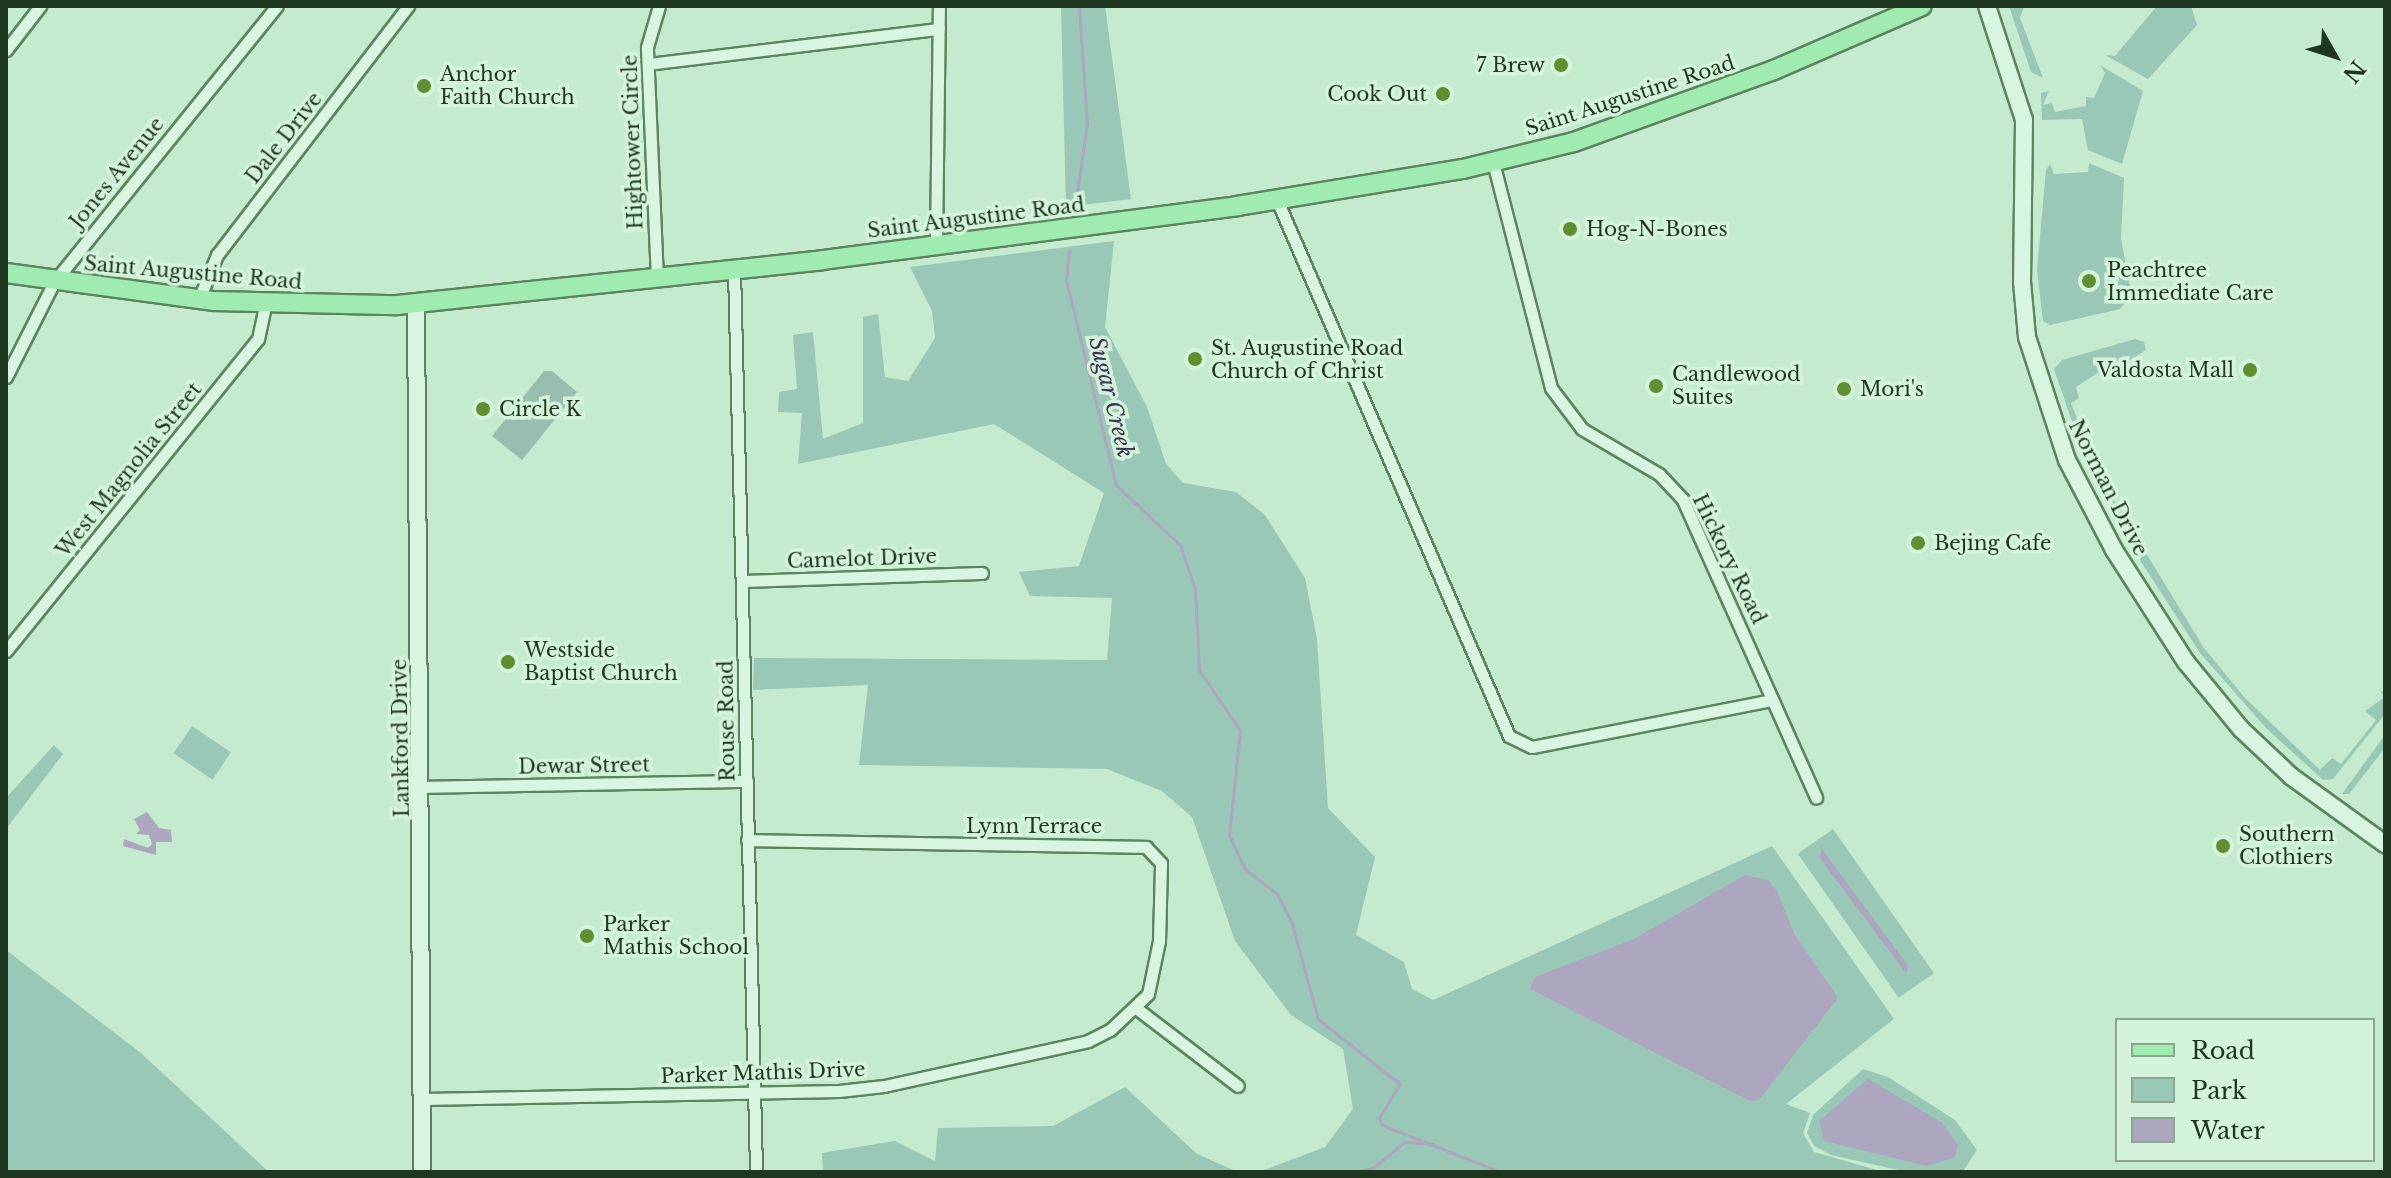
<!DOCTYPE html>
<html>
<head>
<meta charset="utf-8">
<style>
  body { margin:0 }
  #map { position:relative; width:2391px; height:1178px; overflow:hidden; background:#c5ebce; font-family:"Libre Baskerville",serif }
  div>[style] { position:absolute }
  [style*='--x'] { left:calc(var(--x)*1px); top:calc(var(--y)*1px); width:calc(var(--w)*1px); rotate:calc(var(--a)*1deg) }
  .green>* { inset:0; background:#9ac8b7; transform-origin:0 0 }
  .cemetery>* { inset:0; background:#98beb0 }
  .water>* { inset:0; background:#aca6bf }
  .stream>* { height:3px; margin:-1.5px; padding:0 1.5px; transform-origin:1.5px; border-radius:1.5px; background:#aca6bf }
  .roads { filter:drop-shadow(2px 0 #5c845f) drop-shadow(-2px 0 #5c845f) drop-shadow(0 2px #5c845f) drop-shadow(0 -2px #5c845f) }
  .street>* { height:11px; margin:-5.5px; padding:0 5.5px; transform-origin:5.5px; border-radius:5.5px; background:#d8f6df }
  .secondary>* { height:16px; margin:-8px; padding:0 8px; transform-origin:8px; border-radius:8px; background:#d8f6df }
  .primary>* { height:18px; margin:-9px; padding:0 9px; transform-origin:9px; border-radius:9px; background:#a0ebb0 }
  .dots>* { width:22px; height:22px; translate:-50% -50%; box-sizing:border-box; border:4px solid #d4f3db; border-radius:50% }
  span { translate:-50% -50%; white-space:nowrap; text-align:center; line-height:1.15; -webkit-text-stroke:7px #d4f3db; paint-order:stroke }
  .poi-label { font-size:20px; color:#1f361f }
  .right { translate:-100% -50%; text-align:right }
  .left { translate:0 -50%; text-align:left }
  .street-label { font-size:20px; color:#1f361f }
  .water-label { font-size:22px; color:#403054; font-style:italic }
  .frame { position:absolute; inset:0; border:8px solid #1f361f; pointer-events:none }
  .legend { position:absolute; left:2115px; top:1018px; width:260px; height:144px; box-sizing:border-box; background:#d4f3db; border:2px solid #8ca790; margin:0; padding:10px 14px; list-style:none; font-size:24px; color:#1f361f }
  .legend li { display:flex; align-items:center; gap:16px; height:40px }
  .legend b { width:40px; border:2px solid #8ca790 }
  .north { position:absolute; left:2295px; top:16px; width:80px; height:80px; -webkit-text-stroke:6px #d4f3db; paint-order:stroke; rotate:129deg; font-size:22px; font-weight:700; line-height:32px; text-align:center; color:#1f361f }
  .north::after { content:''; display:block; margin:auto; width:28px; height:36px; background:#1f361f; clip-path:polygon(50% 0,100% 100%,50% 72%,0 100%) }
</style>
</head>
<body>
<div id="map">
  <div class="green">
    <i style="clip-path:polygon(1061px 6px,1105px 6px,1131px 199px,1066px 207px)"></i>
    <i style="clip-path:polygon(2009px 6px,2024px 6px,2020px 18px,2043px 78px,2031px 72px)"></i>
    <i style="clip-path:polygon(2157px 6px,2191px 6px,2197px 25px,2148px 79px,2105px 55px,2115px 56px)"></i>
    <i style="clip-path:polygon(2100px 65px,2143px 91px,2122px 164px,2088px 150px,2082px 119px,2042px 120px,2041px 93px,2049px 91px,2043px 105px,2052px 103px,2055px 112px,2086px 106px,2086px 97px,2094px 98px,2105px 73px)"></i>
    <i style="clip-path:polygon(2089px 163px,2124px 178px,2121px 239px,2132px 296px,2120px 309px,2050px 325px,2043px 321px,2037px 270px,2046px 170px,2050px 164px,2054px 174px,2088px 172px)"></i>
    <i style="clip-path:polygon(1114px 241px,1105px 327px,1147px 407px,1166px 464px,1183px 483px,1236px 492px,1265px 515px,1305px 578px,1317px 639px,1328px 808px,1375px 857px,1356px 935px,1404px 962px,1412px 989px,1433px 1000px,1772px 846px,1894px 1019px,1786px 1104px,1810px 1113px,1803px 1133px,1814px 1152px,1884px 1172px,1259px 1172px,1325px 1147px,1353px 1109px,1343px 1049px,1291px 1015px,1235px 941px,1192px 817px,1162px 791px,1107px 769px,859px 765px,868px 685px,753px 690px,754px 658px,1107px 660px,1112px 598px,1030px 596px,1019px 572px,1079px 566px,1104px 493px,994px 424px,798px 464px,802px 413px,778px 412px,779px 392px,797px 389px,793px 335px,813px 332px,823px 439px,863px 423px,863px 317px,878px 314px,885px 377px,908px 381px,935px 338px,932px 311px,910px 267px)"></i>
    <i style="clip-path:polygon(2135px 339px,2144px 342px,2146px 350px,2130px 360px,2124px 356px,2076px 387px,2079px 398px,2071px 403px,2100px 478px,2204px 648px,2245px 698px,2320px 770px,2332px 758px,2341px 764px,2376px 720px,2365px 711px,2385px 697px,2380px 691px,2385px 692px,2385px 714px,2333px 779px,2323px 780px,2267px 729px,2200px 653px,2136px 554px,2082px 451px,2054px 369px,2062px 360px)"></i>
    <i style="left:192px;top:726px;width:47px;height:33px;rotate:34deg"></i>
    <i style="clip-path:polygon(2385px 735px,2385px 748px,2349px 794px,2342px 794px)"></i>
    <i style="clip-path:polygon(54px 745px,63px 754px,6px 829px,6px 798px)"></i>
    <i style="left:1833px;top:829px;width:176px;height:43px;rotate:55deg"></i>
    <i style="clip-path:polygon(6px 950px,141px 1053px,269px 1172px,6px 1172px)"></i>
    <i style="clip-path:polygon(1863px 1069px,1888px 1077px,1955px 1120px,1977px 1150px,1964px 1170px,1907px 1172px,1831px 1155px,1814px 1146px,1807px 1133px,1813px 1115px)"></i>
    <i style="clip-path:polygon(1125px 1087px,1197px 1154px,1238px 1172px,823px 1172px,822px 1153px,895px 1141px,935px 1161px,938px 1128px,1053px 1126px)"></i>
  </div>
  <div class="cemetery">
    <i style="clip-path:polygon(544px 371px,552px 371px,577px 392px,522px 460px,492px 436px)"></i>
  </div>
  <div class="water">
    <i style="clip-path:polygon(147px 812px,159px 828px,171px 830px,172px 842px,156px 842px,156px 855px,123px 846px,124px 839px,148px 848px,152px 844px,149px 835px,136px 834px,140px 830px,134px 819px)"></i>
    <i style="clip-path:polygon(1822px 849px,1909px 967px,1906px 973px,1819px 857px)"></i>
    <i style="clip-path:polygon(1745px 875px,1768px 880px,1777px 891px,1795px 935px,1838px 998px,1759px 1100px,1750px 1101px,1530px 989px,1535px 977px,1634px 939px)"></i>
    <i style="clip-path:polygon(1868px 1079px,1941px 1122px,1958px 1145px,1955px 1157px,1927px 1166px,1824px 1141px,1819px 1121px)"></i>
  </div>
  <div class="stream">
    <i style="--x:1075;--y:206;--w:83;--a:-81.7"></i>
    <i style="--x:1087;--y:124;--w:118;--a:-93.9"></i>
    <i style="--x:1069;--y:251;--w:29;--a:96"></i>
    <i style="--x:1066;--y:280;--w:211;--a:76.3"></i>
    <i style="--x:1116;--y:485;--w:88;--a:43.2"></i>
    <i style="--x:1180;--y:545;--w:46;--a:71.2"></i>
    <i style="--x:1195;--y:589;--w:81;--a:87.2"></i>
    <i style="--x:1199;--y:670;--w:73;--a:55.7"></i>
    <i style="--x:1240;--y:730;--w:106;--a:96"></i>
    <i style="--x:1229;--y:835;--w:38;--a:65"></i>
    <i style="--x:1245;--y:869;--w:41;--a:38"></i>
    <i style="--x:1277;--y:894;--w:34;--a:63"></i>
    <i style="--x:1292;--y:924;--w:98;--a:74.7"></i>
    <i style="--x:1318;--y:1019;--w:105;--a:38.4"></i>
    <i style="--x:1400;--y:1084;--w:40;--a:122"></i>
    <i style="--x:1379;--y:1118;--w:8;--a:67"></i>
    <i style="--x:1382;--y:1125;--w:128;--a:21.6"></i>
    <i style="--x:1354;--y:1172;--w:19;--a:-12"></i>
    <i style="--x:1373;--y:1168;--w:40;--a:-40"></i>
    <i style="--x:1404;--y:1142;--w:29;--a:4"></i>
  </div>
  <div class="roads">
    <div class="street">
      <i style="--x:6;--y:50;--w:56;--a:-52.3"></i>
      <i style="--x:648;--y:64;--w:293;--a:-6.9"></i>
      <i style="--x:1493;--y:162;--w:233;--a:75.6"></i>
      <i style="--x:1551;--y:388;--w:51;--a:52.9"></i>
      <i style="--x:1582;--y:429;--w:89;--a:30.3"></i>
      <i style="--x:1659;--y:474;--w:35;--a:47"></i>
      <i style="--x:1683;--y:500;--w:326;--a:65.9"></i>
      <i style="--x:1277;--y:200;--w:584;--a:66.6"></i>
      <i style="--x:1509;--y:736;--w:25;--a:26"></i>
      <i style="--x:1532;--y:747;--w:245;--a:-11.1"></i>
      <i style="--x:936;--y:246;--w:240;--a:-89.3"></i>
      <i style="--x:734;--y:269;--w:903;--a:88.6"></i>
      <i style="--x:657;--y:279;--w:232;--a:-92.5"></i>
      <i style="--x:647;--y:47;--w:43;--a:-73.7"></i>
      <i style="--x:199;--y:299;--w:48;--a:-67.8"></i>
      <i style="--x:217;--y:255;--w:314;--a:-52.5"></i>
      <i style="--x:6;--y:377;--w:106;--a:-63.2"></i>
      <i style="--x:54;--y:282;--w:355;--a:-51.1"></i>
      <i style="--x:742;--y:581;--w:240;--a:-1.9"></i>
      <i style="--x:6;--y:651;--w:401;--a:-51.1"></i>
      <i style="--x:258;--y:339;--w:35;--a:-78"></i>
      <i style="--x:422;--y:787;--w:325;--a:-1.1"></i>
      <i style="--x:1136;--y:1008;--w:128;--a:37.4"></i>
      <i style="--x:424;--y:1099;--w:415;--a:-1.1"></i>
      <i style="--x:839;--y:1091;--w:45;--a:-6.3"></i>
      <i style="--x:884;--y:1086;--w:209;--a:-12.4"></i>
      <i style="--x:1088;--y:1041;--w:25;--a:-27"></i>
      <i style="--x:1110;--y:1030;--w:52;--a:-43.5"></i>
      <i style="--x:1148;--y:994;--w:54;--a:-78.3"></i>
      <i style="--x:1159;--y:941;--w:78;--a:-88.5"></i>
      <i style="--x:1161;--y:863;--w:22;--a:-133"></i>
      <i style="--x:1146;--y:847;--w:399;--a:-179"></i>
    </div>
    <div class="secondary">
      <i style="--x:1987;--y:6;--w:120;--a:72"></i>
      <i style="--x:2024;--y:120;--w:162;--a:90.7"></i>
      <i style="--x:2022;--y:282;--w:55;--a:84.8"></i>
      <i style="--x:2027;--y:337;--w:129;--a:72"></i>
      <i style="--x:2067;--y:460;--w:102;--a:62.4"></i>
      <i style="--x:2114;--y:550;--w:133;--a:57.3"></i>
      <i style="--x:2186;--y:662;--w:87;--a:50.6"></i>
      <i style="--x:2241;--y:729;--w:70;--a:43.3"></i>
      <i style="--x:2292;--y:777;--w:115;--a:35.8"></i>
      <i style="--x:416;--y:304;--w:868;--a:89.6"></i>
    </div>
    <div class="primary">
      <i style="--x:6;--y:273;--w:210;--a:7.7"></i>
      <i style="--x:214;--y:301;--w:183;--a:1.3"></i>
      <i style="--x:397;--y:305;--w:428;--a:-6"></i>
      <i style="--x:823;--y:260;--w:418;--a:-7.4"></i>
      <i style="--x:1237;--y:206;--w:229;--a:-9.3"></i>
      <i style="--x:1463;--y:169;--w:114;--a:-13.7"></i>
      <i style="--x:1574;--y:142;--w:213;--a:-19.8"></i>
      <i style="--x:1774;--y:70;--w:161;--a:-23.4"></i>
    </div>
  </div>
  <div class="dots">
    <i style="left:1561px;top:65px;background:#5f8f31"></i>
    <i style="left:424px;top:86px;background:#5f8f31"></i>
    <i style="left:1443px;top:94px;background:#5f8f31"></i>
    <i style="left:1570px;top:229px;background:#5f8f31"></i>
    <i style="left:2089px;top:281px;background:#5f8f31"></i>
    <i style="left:1195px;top:359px;background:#5f8f31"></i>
    <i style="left:2250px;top:370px;background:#5f8f31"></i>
    <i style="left:1656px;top:386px;background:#5f8f31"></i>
    <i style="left:1844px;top:389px;background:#5f8f31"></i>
    <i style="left:483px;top:409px;background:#5f8f31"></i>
    <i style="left:1918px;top:543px;background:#5f8f31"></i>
    <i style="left:508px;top:662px;background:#5f8f31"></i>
    <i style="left:2223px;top:846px;background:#5f8f31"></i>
    <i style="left:587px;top:936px;background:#5f8f31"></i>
  </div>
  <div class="poi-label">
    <span class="right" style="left:1545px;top:65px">7 Brew</span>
    <span class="left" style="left:440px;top:86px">Anchor<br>Faith Church</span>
    <span class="right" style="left:1427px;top:94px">Cook Out</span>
    <span class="left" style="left:1586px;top:229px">Hog-N-Bones</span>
    <span class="left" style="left:2107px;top:282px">Peachtree<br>Immediate Care</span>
    <span class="left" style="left:1211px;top:360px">St. Augustine Road<br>Church of Christ</span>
    <span class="right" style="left:2234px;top:370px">Valdosta Mall</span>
    <span class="left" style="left:1672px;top:386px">Candlewood<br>Suites</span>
    <span class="left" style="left:1860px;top:389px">Mori's</span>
    <span class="left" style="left:499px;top:409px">Circle K</span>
    <span class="left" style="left:1934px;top:543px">Bejing Cafe</span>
    <span class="left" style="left:524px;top:662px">Westside<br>Baptist Church</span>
    <span class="left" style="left:2239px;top:846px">Southern<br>Clothiers</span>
    <span class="left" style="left:603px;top:936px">Parker<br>Mathis School</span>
  </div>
  <div class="street-label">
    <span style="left:1630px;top:96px;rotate:-18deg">Saint Augustine Road</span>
    <span style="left:284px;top:138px;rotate:-52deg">Dale Drive</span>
    <span style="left:633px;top:142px;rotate:-92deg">Hightower Circle</span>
    <span style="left:117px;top:173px;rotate:-51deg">Jones Avenue</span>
    <span style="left:976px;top:218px;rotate:-7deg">Saint Augustine Road</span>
    <span style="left:193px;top:273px;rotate:5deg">Saint Augustine Road</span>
    <span style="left:129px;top:470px;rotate:-51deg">West Magnolia Street</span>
    <span style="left:2108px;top:488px;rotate:63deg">Norman Drive</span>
    <span style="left:862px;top:559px;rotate:-2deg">Camelot Drive</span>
    <span style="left:1729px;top:559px;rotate:64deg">Hickory Road</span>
    <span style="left:727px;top:721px;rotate:-91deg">Rouse Road</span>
    <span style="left:401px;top:738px;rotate:-91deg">Lankford Drive</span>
    <span style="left:584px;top:766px;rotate:-1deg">Dewar Street</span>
    <span style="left:1034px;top:826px">Lynn Terrace</span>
    <span style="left:763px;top:1073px;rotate:-2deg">Parker Mathis Drive</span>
  </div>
  <div class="water-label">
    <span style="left:1111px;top:397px;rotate:76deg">Sugar Creek</span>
  </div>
  <div class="frame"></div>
  <ul class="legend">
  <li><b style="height:10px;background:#a0ebb0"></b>Road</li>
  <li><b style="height:22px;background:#9ac8b7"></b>Park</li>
  <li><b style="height:22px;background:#aca6bf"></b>Water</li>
  </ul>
  <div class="north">N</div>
</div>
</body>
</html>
